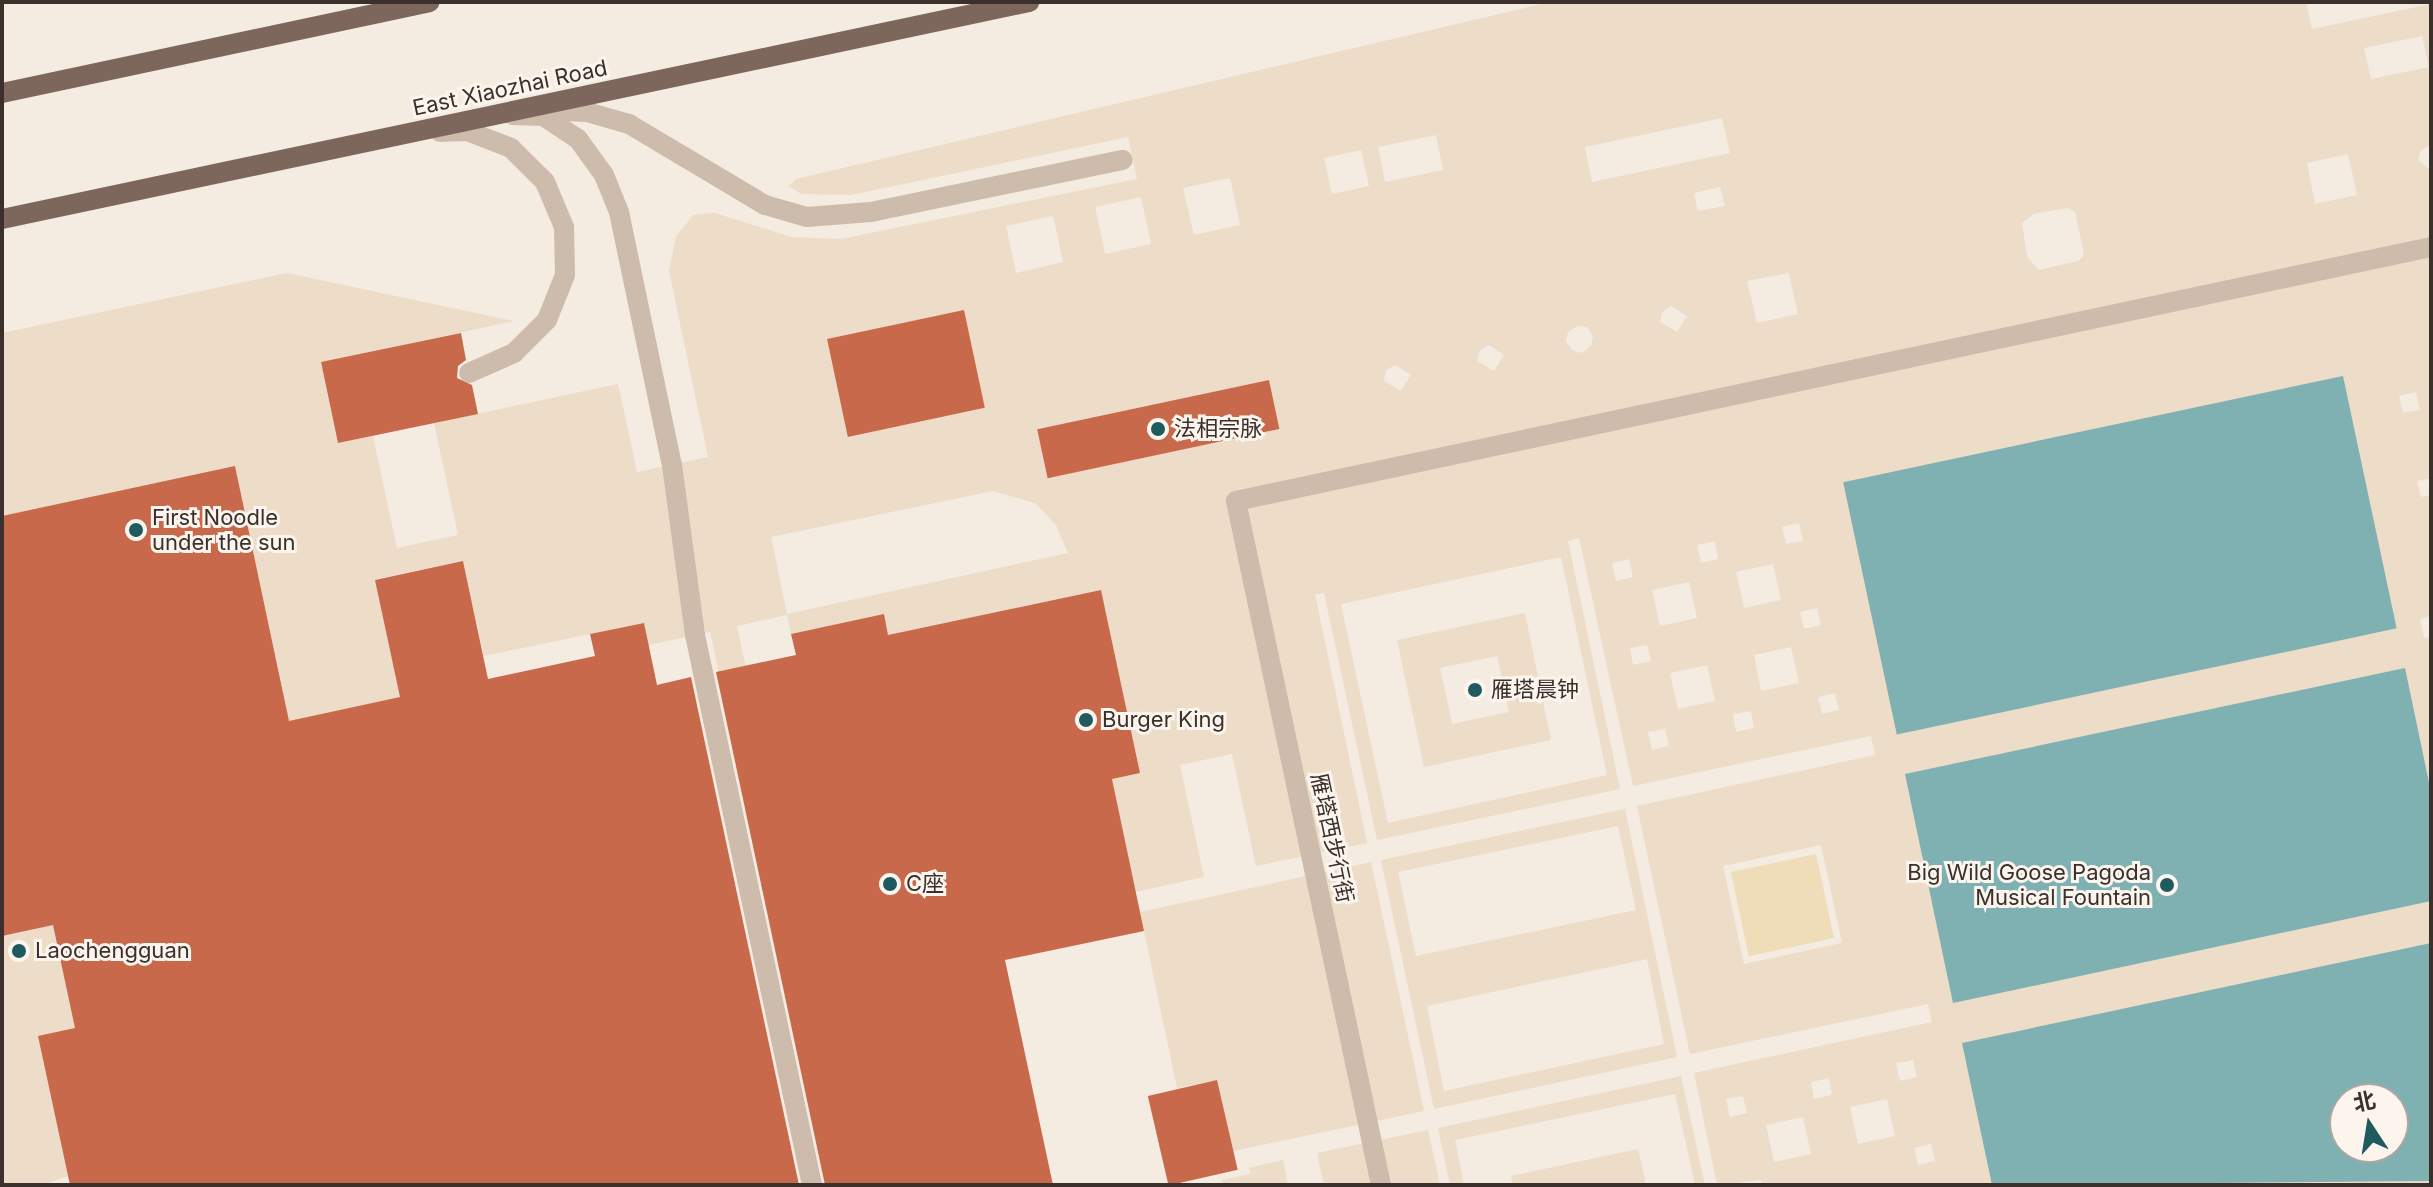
<!DOCTYPE html>
<html>
<head>
<meta charset="utf-8">
<style>
  body { margin:0 }
  #map { position:relative; width:2433px; height:1187px; overflow:hidden; background:#f4ebe1; font-family:Inter,"Noto Sans SC",sans-serif }
  div>[style] { position:absolute }
  [style*='--x'] { left:calc(var(--x)*1px); top:calc(var(--y)*1px); width:calc(var(--w)*1px); rotate:calc(var(--a)*1deg) }
  .sand>* { inset:0; background:#efdcb8; transform-origin:0 0 }
  .plaza>* { inset:0; background:#ecdcc8 }
  .water>* { inset:0; background:#7fb0b2; transform-origin:0 0 }
  .building>* { inset:0; background:#c8694b; transform-origin:0 0 }
  .service>* { height:20px; margin:-10px; padding:0 10px; transform-origin:10px; border-radius:10px; background:#cdbbac }
  .minor>* { height:20px; margin:-10px; padding:0 10px; transform-origin:10px; border-radius:10px; background:#cdbbac }
  .primary>* { height:20px; margin:-10px; padding:0 10px; transform-origin:10px; border-radius:10px; background:#7d675c }
  .dots>* { width:22px; height:22px; translate:-50% -50%; box-sizing:border-box; border:4px solid #fbf5ee; border-radius:50% }
  span { translate:-50% -50%; white-space:nowrap; text-align:center; line-height:1.15; -webkit-text-stroke:6px #fbf5ee; paint-order:stroke }
  .street-label { font-size:22px; color:#3b302b }
  .poi-label { font-size:22px; color:#3b302b }
  .left { translate:0 -50%; text-align:left }
  .right { translate:-100% -50%; text-align:right }
  .frame { position:absolute; inset:0; border:4px solid #3b302b; pointer-events:none }
  .north { position:absolute; left:2329px; top:1083px; width:80px; height:80px; box-sizing:border-box; background:#fbf5ee; border:2px solid #aea6a0; border-radius:50%; rotate:348deg; font-size:22px; font-weight:700; line-height:32px; text-align:center; color:#3b302b }
  .north::after { content:''; display:block; margin:auto; width:28px; height:36px; background:#1f5a5e; clip-path:polygon(50% 0,100% 100%,50% 72%,0 100%) }
</style>
</head>
<body>
<div id="map">
  <div class="sand">
    <i style="left:1816px;top:854px;width:86px;height:87px;rotate:78deg"></i>
  </div>
  <div class="plaza">
    <i style="clip-path:polygon(evenodd,1550px 2px,2306px 2px,2312px 29px,2431px 4px,2431px 145px,2421px 150px,2418px 160px,2431px 171px,2431px 478px,2417px 481px,2421px 497px,2431px 495px,2431px 616px,2420px 619px,2424px 638px,2431px 637px,2431px 1185px,1762px 1185px,1761px 1180px,1717px 1185px,1694px 1073px,1932px 1022px,1928px 1004px,1690px 1054px,1637px 806px,1875px 755px,1871px 736px,1633px 786px,1579px 538px,1568px 541px,1620px 789px,1377px 840px,1324px 593px,1315px 594px,1367px 843px,1256px 866px,1232px 754px,1180px 765px,1204px 877px,1135px 892px,1112px 779px,1140px 773px,1101px 590px,888px 635px,884px 615px,791px 634px,787px 615px,737px 626px,849px 1156px,832px 1185px,710px 632px,648px 645px,643px 623px,484px 656px,463px 561px,376px 579px,504px 1185px,264px 726px,134px 723px,283px 691px,235px 467px,2px 516px,2px 333px,287px 273px,514px 321px,321px 363px,338px 443px,373px 436px,397px 548px,458px 535px,434px 423px,618px 384px,637px 472px,708px 457px,669px 271px,676px 237px,693px 215px,715px 213px,791px 237px,841px 239px,1137px 179px,1128px 137px,851px 195px,801px 194px,789px 186px,796px 179px,1550px 2px,2422px 36px,2429px 67px,2371px 79px,2364px 48px,2422px 36px,1550px 2px,1722px 118px,1730px 153px,1592px 182px,1585px 147px,1722px 118px,1550px 2px,1436px 135px,1443px 170px,1385px 182px,1378px 147px,1436px 135px,1550px 2px,1361px 150px,1369px 186px,1332px 194px,1324px 158px,1361px 150px,1550px 2px,2348px 154px,2357px 195px,2315px 204px,2307px 163px,2348px 154px,1550px 2px,1230px 178px,1240px 225px,1194px 235px,1183px 188px,1230px 178px,1550px 2px,1720px 187px,1725px 206px,1698px 211px,1694px 193px,1720px 187px,1550px 2px,1141px 197px,1151px 244px,1105px 254px,1095px 207px,1141px 197px,1550px 2px,2068px 208px,2075px 212px,2084px 254px,2079px 261px,2038px 270px,2027px 256px,2022px 223px,2033px 214px,2068px 208px,1550px 2px,1053px 216px,1063px 262px,1016px 273px,1006px 226px,1053px 216px,1550px 2px,1789px 273px,1798px 314px,1757px 323px,1747px 281px,1789px 273px,1550px 2px,1671px 306px,1687px 316px,1677px 332px,1660px 322px,1662px 312px,1671px 306px,1550px 2px,963px 311px,984px 408px,848px 437px,828px 339px,963px 311px,1550px 2px,1577px 326px,1587px 327px,1593px 336px,1591px 346px,1582px 353px,1572px 350px,1566px 342px,1568px 332px,1577px 326px,1550px 2px,1489px 345px,1504px 355px,1494px 371px,1477px 361px,1480px 350px,1489px 345px,1550px 2px,1395px 365px,1411px 375px,1401px 391px,1384px 381px,1386px 370px,1395px 365px,1550px 2px,1269px 380px,1279px 429px,1047px 478px,1038px 429px,1269px 380px,1550px 2px,2416px 392px,2420px 410px,2403px 413px,2399px 396px,2416px 392px,1550px 2px,993px 491px,1035px 503px,1056px 525px,1068px 553px,787px 614px,771px 537px,993px 491px,1550px 2px,1799px 523px,1803px 541px,1786px 544px,1782px 527px,1799px 523px,1550px 2px,1715px 541px,1718px 559px,1701px 563px,1697px 545px,1715px 541px,1550px 2px,1561px 557px,1607px 775px,1388px 823px,1341px 604px,1561px 557px,1550px 2px,1629px 559px,1633px 577px,1616px 581px,1612px 563px,1629px 559px,1550px 2px,1773px 564px,1781px 600px,1744px 608px,1736px 572px,1773px 564px,1550px 2px,1689px 582px,1697px 618px,1660px 626px,1652px 590px,1689px 582px,1550px 2px,1817px 608px,1821px 625px,1804px 629px,1800px 612px,1817px 608px,1550px 2px,1647px 645px,1651px 661px,1633px 665px,1630px 648px,1647px 645px,1550px 2px,1791px 647px,1799px 683px,1761px 691px,1754px 655px,1791px 647px,1550px 2px,1707px 665px,1715px 701px,1678px 709px,1670px 673px,1707px 665px,1550px 2px,1835px 693px,1839px 710px,1822px 714px,1818px 697px,1835px 693px,1550px 2px,1751px 711px,1754px 728px,1736px 732px,1733px 714px,1751px 711px,1550px 2px,1665px 729px,1669px 746px,1652px 750px,1648px 732px,1665px 729px,1550px 2px,1821px 845px,1842px 943px,1744px 964px,1723px 866px,1821px 845px,1550px 2px,1913px 1060px,1917px 1077px,1900px 1081px,1896px 1063px,1913px 1060px,1550px 2px,1829px 1078px,1832px 1095px,1814px 1099px,1811px 1082px,1829px 1078px,1550px 2px,1743px 1096px,1747px 1113px,1730px 1117px,1726px 1099px,1743px 1096px,1550px 2px,1887px 1099px,1895px 1136px,1858px 1144px,1850px 1107px,1887px 1099px,1550px 2px,2345px 1099px,2393px 1099px,2393px 1147px,2345px 1147px,2345px 1099px,1550px 2px,1803px 1117px,1811px 1154px,1774px 1162px,1766px 1125px,1803px 1117px,1550px 2px,1931px 1144px,1935px 1161px,1918px 1165px,1914px 1148px,1931px 1144px)"></i>
    <i style="clip-path:polygon(evenodd,1525px 613px,1551px 740px,1424px 767px,1397px 640px,1525px 613px,1497px 656px,1509px 712px,1452px 724px,1440px 668px,1497px 656px)"></i>
    <i style="clip-path:polygon(63px 779px,75px 1028px,68px 1176px,43px 1185px,2px 1185px,2px 792px)"></i>
    <i style="clip-path:polygon(evenodd,1625px 809px,1677px 1057px,1434px 1109px,1381px 860px,1625px 809px,1618px 826px,1636px 910px,1416px 956px,1398px 872px,1618px 826px,1625px 809px,1647px 959px,1664px 1044px,1444px 1091px,1427px 1006px,1647px 959px)"></i>
    <i style="clip-path:polygon(1371px 862px,1424px 1111px,1233px 1151px,1217px 1080px,1177px 1088px,1140px 912px)"></i>
    <i style="clip-path:polygon(1681px 1076px,1705px 1185px,1695px 1185px,1675px 1094px,1455px 1140px,1464px 1185px,1450px 1185px,1438px 1128px)"></i>
    <i style="clip-path:polygon(1428px 1130px,1440px 1185px,1324px 1185px,1317px 1153px)"></i>
    <i style="clip-path:polygon(1638px 1149px,1646px 1185px,1513px 1185px,1511px 1176px)"></i>
    <i style="clip-path:polygon(1283px 1160px,1288px 1185px,1223px 1185px,1222px 1180px,1250px 1174px,1249px 1168px)"></i>
  </div>
  <div class="water">
    <i style="left:2343px;top:376px;width:258px;height:511px;rotate:78deg"></i>
    <i style="clip-path:polygon(2405px 668px,2431px 792px,2431px 901px,1953px 1003px,1905px 774px)"></i>
    <i style="clip-path:polygon(evenodd,2431px 943px,2431px 1181px,1992px 1185px,1962px 1043px,2431px 943px,2345px 1099px,2393px 1099px,2393px 1147px,2345px 1147px,2345px 1099px)"></i>
  </div>
  <div class="building">
    <i style="left:964px;top:310px;width:100px;height:140px;rotate:78deg"></i>
    <i style="clip-path:polygon(461px 333px,466px 360px,458px 366px,457px 378px,472px 385px,478px 414px,338px 443px,321px 362px)"></i>
    <i style="left:1269px;top:380px;width:50px;height:237px;rotate:78deg"></i>
    <i style="clip-path:polygon(235px 466px,289px 721px,400px 697px,375px 580px,463px 561px,488px 679px,595px 656px,590px 634px,644px 623px,657px 685px,691px 677px,799px 1185px,70px 1185px,38px 1036px,75px 1028px,53px 925px,2px 936px,2px 516px)"></i>
    <i style="clip-path:polygon(1101px 590px,1140px 773px,1112px 779px,1144px 931px,1005px 960px,1053px 1185px,825px 1185px,716px 672px,796px 655px,791px 634px,884px 614px,888px 635px)"></i>
    <i style="left:1217px;top:1080px;width:92px;height:71px;rotate:77deg"></i>
  </div>
  <div class="service">
    <i style="--x:536;--y:110;--w:51;--a:2.2"></i>
    <i style="--x:587;--y:112;--w:44;--a:15.9"></i>
    <i style="--x:629;--y:124;--w:158;--a:30.8"></i>
    <i style="--x:765;--y:205;--w:44;--a:15.9"></i>
    <i style="--x:807;--y:217;--w:64;--a:-4.5"></i>
    <i style="--x:871;--y:212;--w:257;--a:-11.7"></i>
    <i style="--x:440;--y:132;--w:27;--a:-2"></i>
    <i style="--x:467;--y:131;--w:47;--a:21.1"></i>
    <i style="--x:511;--y:148;--w:48;--a:45"></i>
    <i style="--x:545;--y:182;--w:49;--a:67.1"></i>
    <i style="--x:564;--y:227;--w:48;--a:88.8"></i>
    <i style="--x:565;--y:275;--w:48;--a:111.8"></i>
    <i style="--x:547;--y:320;--w:47;--a:135"></i>
    <i style="--x:514;--y:353;--w:49;--a:156"></i>
  </div>
  <div class="minor">
    <i style="--x:513;--y:115;--w:30;--a:2"></i>
    <i style="--x:543;--y:116;--w:42;--a:33.3"></i>
    <i style="--x:578;--y:139;--w:44;--a:54.2"></i>
    <i style="--x:604;--y:175;--w:40;--a:68"></i>
    <i style="--x:619;--y:212;--w:258;--a:78.2"></i>
    <i style="--x:672;--y:465;--w:172;--a:82.3"></i>
    <i style="--x:695;--y:635;--w:562;--a:77.99"></i>
    <i style="--x:1381;--y:1185;--w:699;--a:-101.97"></i>
    <i style="--x:1236;--y:501;--w:1222;--a:-12"></i>
  </div>
  <div class="primary">
    <i style="--x:2;--y:93;--w:437;--a:-12"></i>
    <i style="--x:2;--y:219;--w:1050;--a:-11.93"></i>
  </div>
  <div class="dots">
    <i style="left:1158px;top:429px;background:#1f5a5e"></i>
    <i style="left:136px;top:530px;background:#1f5a5e"></i>
    <i style="left:1475px;top:690px;background:#1f5a5e"></i>
    <i style="left:1086px;top:720px;background:#1f5a5e"></i>
    <i style="left:890px;top:884px;background:#1f5a5e"></i>
    <i style="left:2167px;top:885px;background:#1f5a5e"></i>
    <i style="left:19px;top:951px;background:#1f5a5e"></i>
  </div>
  <div class="street-label">
    <span style="left:510px;top:88px;rotate:-12deg">East Xiaozhai Road</span>
    <span style="left:1332px;top:838px;rotate:78deg">雁塔西步行街</span>
  </div>
  <div class="poi-label">
    <span class="left" style="left:1174px;top:429px">法相宗脉</span>
    <span class="left" style="left:152px;top:530px">First Noodle<br>under the sun</span>
    <span class="left" style="left:1491px;top:690px">雁塔晨钟</span>
    <span class="left" style="left:1102px;top:720px">Burger King</span>
    <span class="right" style="left:2151px;top:885px">Big Wild Goose Pagoda<br>Musical Fountain</span>
    <span class="left" style="left:906px;top:884px">C座</span>
    <span class="left" style="left:35px;top:951px">Laochengguan</span>
  </div>
  <div class="frame"></div>
  <div class="north">北</div>
</div>
</body>
</html>
